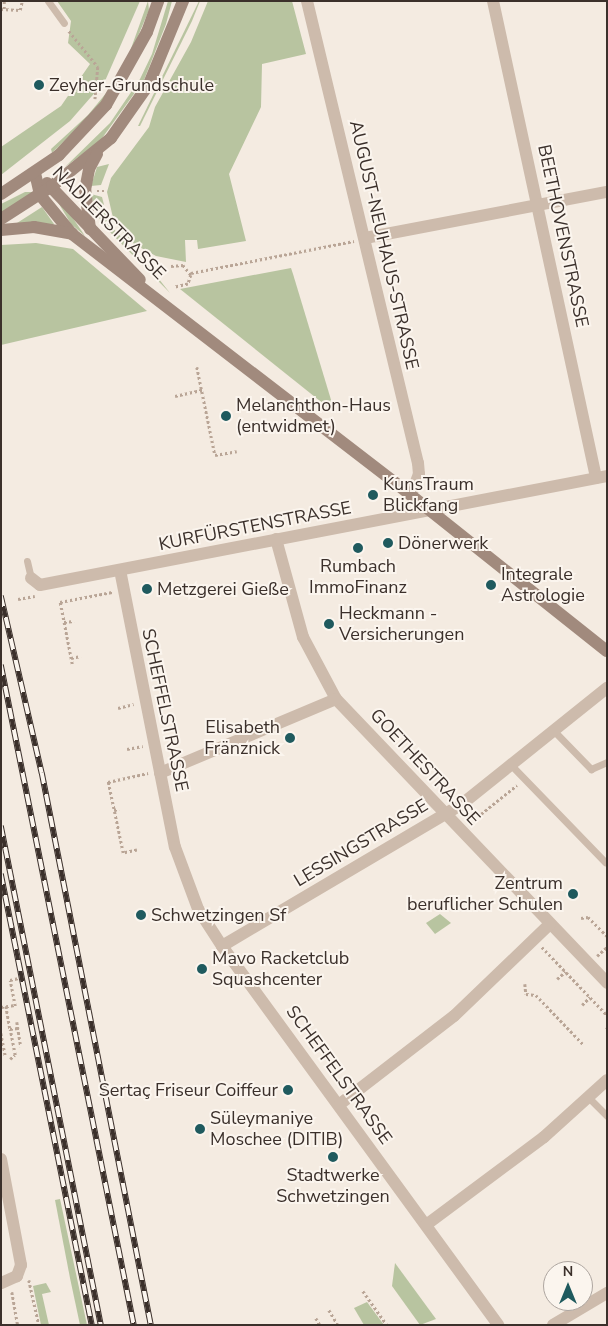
<!DOCTYPE html>
<html>
<head>
<meta charset="utf-8">
<style>
  body { margin:0 }
  #map { position:relative; width:608px; height:1326px; overflow:hidden; background:#f4ebe1; font-family:"Nunito Sans",sans-serif }
  div>[style] { position:absolute }
  [style*='--x'] { left:calc(var(--x)*1px); top:calc(var(--y)*1px); width:calc(var(--w)*1px); rotate:calc(var(--a)*1deg) }
  .green>* { inset:0; background:#b8c4a0 }
  .path>* { height:2.5px; margin-top:-1.25px; transform-origin:0; background:repeating-linear-gradient(90deg,#b9a596 0 2.5px,transparent 0 5px) }
  .lane>* { height:7px; margin:-3.5px; padding:0 3.5px; transform-origin:3.5px; border-radius:3.5px; background:#cdbbac }
  .street>* { height:12px; margin:-6px; padding:0 6px; transform-origin:6px; border-radius:6px; background:#cdbbac }
  .secondary>* { height:12px; margin:-6px; padding:0 6px; transform-origin:6px; border-radius:6px; background:#a18a7d }
  .rail>* { height:5.5px; margin-top:-2.75px; transform-origin:0; background:repeating-linear-gradient(90deg,#fbf5ee 0 11px,#3b302b 0 22px); box-sizing:border-box; border-block:1px solid #3b302b }
  .dots>* { width:14px; height:14px; translate:-50% -50%; box-sizing:border-box; border:2px solid #fbf5ee; border-radius:50% }
  span { translate:-50% -50%; white-space:nowrap; text-align:center; line-height:1.15; -webkit-text-stroke:4px #fbf5ee; paint-order:stroke }
  .poi-label { font-size:18px; color:#3b302b }
  .left { translate:0 -50%; text-align:left }
  .right { translate:-100% -50%; text-align:right }
  .street-label { font-size:18px; color:#3b302b }
  .frame { position:absolute; inset:0; border:2px solid #3b302b; pointer-events:none }
  .north { position:absolute; left:543px; top:1261px; width:50px; height:50px; box-sizing:border-box; background:#fbf5ee; border:1px solid #aea6a0; border-radius:50%; rotate:0deg; font-size:14px; font-weight:700; line-height:20px; text-align:center; color:#3b302b }
  .north::after { content:''; display:block; margin:auto; width:18px; height:22px; background:#1f5a5e; clip-path:polygon(50% 0,100% 100%,50% 72%,0 100%) }
</style>
</head>
<body>
<div id="map">
  <div class="green">
    <i style="clip-path:polygon(57px 1px,140px 1px,105px 81px,70px 121px,1px 175px,1px 147px,61px 106px,90px 64px,68px 43px,71px 21px)"></i>
    <i style="clip-path:polygon(148px 1px,149px 10px,130px 55px,108px 93px,90px 116px,52px 153px,51px 149px,88px 115px,107px 92px,129px 54px)"></i>
    <i style="clip-path:polygon(168px 1px,172px 1px,166px 24px,144px 80px,100px 141px,65px 167px,110px 123px,140px 79px,152px 54px)"></i>
    <i style="clip-path:polygon(199px 1px,200px 1px,192px 21px,140px 126px,138px 126px)"></i>
    <i style="clip-path:polygon(208px 1px,292px 1px,306px 54px,262px 64px,261px 107px,229px 174px,246px 241px,198px 249px,197px 240px,185px 240px,186px 262px,156px 256px,134px 244px,114px 222px,107px 192px,111px 178px,149px 127px,155px 107px,191px 42px)"></i>
    <i style="clip-path:polygon(109px 164px,101px 185px,91px 186px,97px 167px)"></i>
    <i style="clip-path:polygon(25px 192px,37px 192px,1px 214px,1px 204px)"></i>
    <i style="clip-path:polygon(91px 194px,102px 197px,109px 224px,147px 264px,170px 293px,104px 226px,95px 211px)"></i>
    <i style="clip-path:polygon(56px 199px,64px 205px,85px 236px,71px 224px)"></i>
    <i style="clip-path:polygon(42px 207px,54px 224px,52px 226px,17px 223px)"></i>
    <i style="clip-path:polygon(36px 243px,73px 249px,147px 311px,1px 345px,1px 245px)"></i>
    <i style="clip-path:polygon(291px 268px,293px 274px,335px 413px,180px 289px)"></i>
    <i style="clip-path:polygon(440px 914px,451px 923px,435px 934px,426px 923px)"></i>
    <i style="clip-path:polygon(60px 1199px,87px 1325px,80px 1325px,70px 1278px,55px 1200px)"></i>
    <i style="clip-path:polygon(395px 1263px,436px 1319px,420px 1325px,392px 1286px)"></i>
    <i style="clip-path:polygon(46px 1283px,51px 1292px,42px 1294px,49px 1325px,41px 1325px,33px 1286px)"></i>
    <i style="clip-path:polygon(367px 1302px,384px 1325px,364px 1325px,354px 1308px)"></i>
  </div>
  <div class="path">
    <i style="--x:1;--y:9;--w:19;--a:3"></i>
    <i style="--x:20;--y:10;--w:9;--a:-77"></i>
    <i style="--x:4;--y:9;--w:8;--a:-90"></i>
    <i style="--x:69;--y:31;--w:46;--a:51.1"></i>
    <i style="--x:98;--y:67;--w:32;--a:95"></i>
    <i style="--x:97;--y:191;--w:7;--a:0"></i>
    <i style="--x:171;--y:266;--w:12;--a:-5"></i>
    <i style="--x:183;--y:265;--w:13;--a:51"></i>
    <i style="--x:191;--y:275;--w:9;--a:108"></i>
    <i style="--x:188;--y:284;--w:13;--a:167"></i>
    <i style="--x:191;--y:273;--w:166;--a:-11.1"></i>
    <i style="--x:197;--y:367;--w:90;--a:78.4"></i>
    <i style="--x:215;--y:455;--w:22;--a:-10"></i>
    <i style="--x:175;--y:396;--w:28;--a:-13"></i>
    <i style="--x:18;--y:599;--w:17;--a:-10"></i>
    <i style="--x:64;--y:622;--w:10;--a:-6"></i>
    <i style="--x:71;--y:658;--w:10;--a:-11"></i>
    <i style="--x:72;--y:664;--w:63;--a:-101"></i>
    <i style="--x:60;--y:602;--w:53;--a:-10.9"></i>
    <i style="--x:118;--y:708;--w:16;--a:-14"></i>
    <i style="--x:127;--y:749;--w:16;--a:-11"></i>
    <i style="--x:114;--y:810;--w:5;--a:-11"></i>
    <i style="--x:471;--y:813;--w:10;--a:6"></i>
    <i style="--x:481;--y:814;--w:46;--a:-38.9"></i>
    <i style="--x:137;--y:850;--w:14;--a:168"></i>
    <i style="--x:123;--y:853;--w:73;--a:-101.9"></i>
    <i style="--x:108;--y:782;--w:41;--a:-12.7"></i>
    <i style="--x:1;--y:895;--w:1;--a:0"></i>
    <i style="--x:581;--y:918;--w:7;--a:-8"></i>
    <i style="--x:588;--y:917;--w:27;--a:45"></i>
    <i style="--x:542;--y:947;--w:94;--a:46.3"></i>
    <i style="--x:597;--y:956;--w:13;--a:-42"></i>
    <i style="--x:557;--y:979;--w:11;--a:-41"></i>
    <i style="--x:525;--y:984;--w:10;--a:84"></i>
    <i style="--x:526;--y:994;--w:10;--a:6"></i>
    <i style="--x:536;--y:995;--w:69;--a:46.2"></i>
    <i style="--x:582;--y:1005;--w:11;--a:-45"></i>
    <i style="--x:6;--y:1006;--w:23;--a:80"></i>
    <i style="--x:15;--y:1006;--w:26;--a:-101"></i>
    <i style="--x:10;--y:980;--w:9;--a:-13"></i>
    <i style="--x:1;--y:1007;--w:14;--a:-8"></i>
    <i style="--x:17;--y:1022;--w:25;--a:81"></i>
    <i style="--x:606;--y:1029;--w:1;--a:-45"></i>
    <i style="--x:1;--y:1033;--w:25;--a:79"></i>
    <i style="--x:10;--y:1059;--w:6;--a:-39"></i>
    <i style="--x:15;--y:1055;--w:26;--a:-101"></i>
    <i style="--x:10;--y:1029;--w:8;--a:-7"></i>
    <i style="--x:29;--y:1280;--w:46;--a:77.5"></i>
    <i style="--x:363;--y:1291;--w:42;--a:54.8"></i>
    <i style="--x:12;--y:1292;--w:34;--a:80"></i>
    <i style="--x:329;--y:1310;--w:17;--a:59"></i>
    <i style="--x:316;--y:1318;--w:8;--a:60"></i>
  </div>
  <div class="lane">
    <i style="--x:48;--y:1;--w:27;--a:54"></i>
    <i style="--x:27;--y:561;--w:17;--a:77"></i>
    <i style="--x:555;--y:732;--w:52;--a:45.8"></i>
    <i style="--x:591;--y:769;--w:17;--a:-24"></i>
    <i style="--x:512;--y:766;--w:134;--a:45.9"></i>
    <i style="--x:588;--y:1097;--w:27;--a:45"></i>
  </div>
  <div class="street">
    <i style="--x:307;--y:1;--w:475;--a:76.5"></i>
    <i style="--x:418;--y:463;--w:11;--a:85"></i>
    <i style="--x:419;--y:474;--w:22;--a:111"></i>
    <i style="--x:493;--y:1;--w:488;--a:77.8"></i>
    <i style="--x:365;--y:238;--w:246;--a:-10.8"></i>
    <i style="--x:276;--y:539;--w:102;--a:74.6"></i>
    <i style="--x:303;--y:637;--w:70;--a:62"></i>
    <i style="--x:336;--y:699;--w:393;--a:46.3"></i>
    <i style="--x:120;--y:570;--w:282;--a:78.8"></i>
    <i style="--x:175;--y:847;--w:66;--a:69.6"></i>
    <i style="--x:198;--y:909;--w:44;--a:57"></i>
    <i style="--x:222;--y:946;--w:469;--a:53.9"></i>
    <i style="--x:31;--y:578;--w:11;--a:38"></i>
    <i style="--x:40;--y:585;--w:577;--a:-10.88"></i>
    <i style="--x:160;--y:773;--w:191;--a:-22.8"></i>
    <i style="--x:222;--y:946;--w:279;--a:-30.6"></i>
    <i style="--x:462;--y:804;--w:186;--a:-38.7"></i>
    <i style="--x:340;--y:1104;--w:144;--a:-37.7"></i>
    <i style="--x:454;--y:1016;--w:133;--a:-43.8"></i>
    <i style="--x:1;--y:1159;--w:108;--a:79.3"></i>
    <i style="--x:21;--y:1265;--w:12;--a:110"></i>
    <i style="--x:17;--y:1276;--w:17;--a:156"></i>
    <i style="--x:426;--y:1225;--w:147;--a:-36.7"></i>
    <i style="--x:544;--y:1137;--w:85;--a:-42.1"></i>
    <i style="--x:553;--y:1325;--w:63;--a:-30.7"></i>
  </div>
  <div class="secondary">
    <i style="--x:35;--y:173;--w:23;--a:77"></i>
    <i style="--x:40;--y:195;--w:50;--a:50.6"></i>
    <i style="--x:72;--y:234;--w:405;--a:37.6"></i>
    <i style="--x:393;--y:481;--w:273;--a:38.5"></i>
    <i style="--x:47;--y:183;--w:134;--a:46.2"></i>
    <i style="--x:1;--y:194;--w:70;--a:-33.9"></i>
    <i style="--x:59;--y:155;--w:69;--a:-46.8"></i>
    <i style="--x:106;--y:105;--w:84;--a:-60.7"></i>
    <i style="--x:147;--y:32;--w:33;--a:-70"></i>
    <i style="--x:1;--y:219;--w:61;--a:-32.9"></i>
    <i style="--x:52;--y:186;--w:76;--a:-39.1"></i>
    <i style="--x:111;--y:138;--w:66;--a:-54.9"></i>
    <i style="--x:149;--y:84;--w:90;--a:-67.7"></i>
    <i style="--x:90;--y:229;--w:39;--a:-97"></i>
    <i style="--x:85;--y:190;--w:21;--a:-79"></i>
    <i style="--x:89;--y:169;--w:17;--a:-62"></i>
    <i style="--x:1;--y:230;--w:33;--a:-5"></i>
    <i style="--x:34;--y:227;--w:39;--a:10"></i>
  </div>
  <div class="rail">
    <i style="--x:1;--y:596;--w:182;--a:77"></i>
    <i style="--x:42;--y:773;--w:563;--a:78.83"></i>
    <i style="--x:1;--y:665;--w:673;--a:78.61"></i>
    <i style="--x:1;--y:826;--w:509;--a:78.67"></i>
    <i style="--x:1;--y:874;--w:460;--a:78.6"></i>
  </div>
  <div class="dots">
    <i style="left:39px;top:85px;background:#1f5a5e"></i>
    <i style="left:226px;top:416px;background:#1f5a5e"></i>
    <i style="left:373px;top:495px;background:#1f5a5e"></i>
    <i style="left:388px;top:543px;background:#1f5a5e"></i>
    <i style="left:358px;top:548px;background:#1f5a5e"></i>
    <i style="left:491px;top:585px;background:#1f5a5e"></i>
    <i style="left:147px;top:589px;background:#1f5a5e"></i>
    <i style="left:329px;top:624px;background:#1f5a5e"></i>
    <i style="left:290px;top:738px;background:#1f5a5e"></i>
    <i style="left:573px;top:894px;background:#1f5a5e"></i>
    <i style="left:141px;top:915px;background:#1f5a5e"></i>
    <i style="left:202px;top:969px;background:#1f5a5e"></i>
    <i style="left:288px;top:1090px;background:#1f5a5e"></i>
    <i style="left:200px;top:1129px;background:#1f5a5e"></i>
    <i style="left:333px;top:1157px;background:#1f5a5e"></i>
  </div>
  <div class="poi-label">
    <span class="left" style="left:49px;top:85px">Zeyher-Grundschule</span>
    <span class="left" style="left:236px;top:416px">Melanchthon-Haus<br>(entwidmet)</span>
    <span class="left" style="left:383px;top:495px">KunsTraum<br>Blickfang</span>
    <span class="left" style="left:398px;top:543px">Dönerwerk</span>
    <span style="left:358px;top:577px">Rumbach<br>ImmoFinanz</span>
    <span class="left" style="left:501px;top:585px">Integrale<br>Astrologie</span>
    <span class="left" style="left:157px;top:589px">Metzgerei Gieße</span>
    <span class="left" style="left:339px;top:624px">Heckmann -<br>Versicherungen</span>
    <span class="right" style="left:280px;top:738px">Elisabeth<br>Fränznick</span>
    <span class="right" style="left:563px;top:894px">Zentrum<br>beruflicher Schulen</span>
    <span class="left" style="left:151px;top:915px">Schwetzingen Sf</span>
    <span class="left" style="left:212px;top:969px">Mavo Racketclub<br>Squashcenter</span>
    <span class="right" style="left:278px;top:1090px">Sertaç Friseur Coiffeur</span>
    <span class="left" style="left:210px;top:1129px">Süleymaniye<br>Moschee (DITIB)</span>
    <span style="left:333px;top:1186px">Stadtwerke<br>Schwetzingen</span>
  </div>
  <div class="street-label">
    <span style="left:109px;top:223px;rotate:45deg">NADLERSTRASSE</span>
    <span style="left:563px;top:236px;rotate:78deg">BEETHOVENSTRASSE</span>
    <span style="left:384px;top:245px;rotate:77deg">AUGUST-NEUHAUS-STRASSE</span>
    <span style="left:255px;top:526px;rotate:-11deg">KURFÜRSTENSTRASSE</span>
    <span style="left:165px;top:710px;rotate:78deg">SCHEFFELSTRASSE</span>
    <span style="left:425px;top:767px;rotate:47deg">GOETHESTRASSE</span>
    <span style="left:361px;top:843px;rotate:-31deg">LESSINGSTRASSE</span>
    <span style="left:339px;top:1075px;rotate:54deg">SCHEFFELSTRASSE</span>
  </div>
  <div class="frame"></div>
  <div class="north">N</div>
</div>
</body>
</html>
